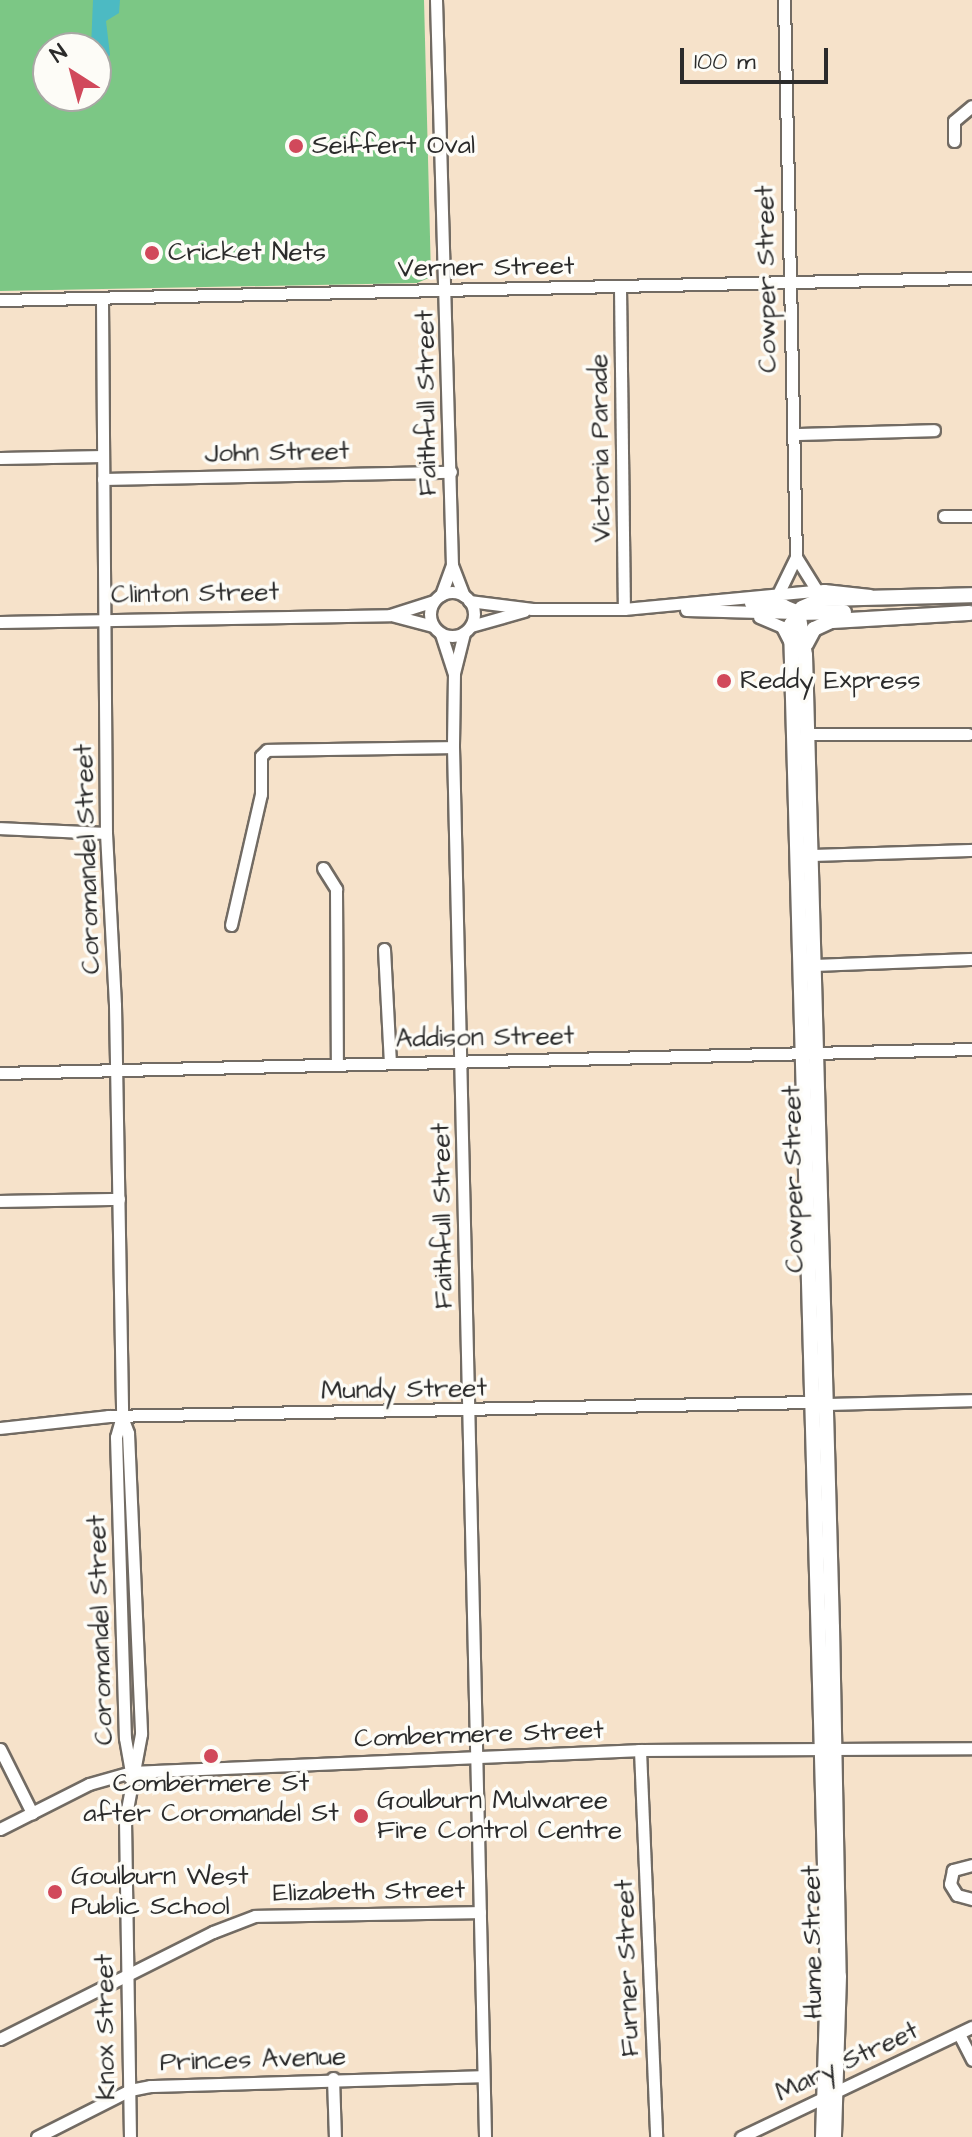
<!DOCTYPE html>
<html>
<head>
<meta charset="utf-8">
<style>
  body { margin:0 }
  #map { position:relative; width:972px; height:2137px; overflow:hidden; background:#f6e2ca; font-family:"Architects Daughter",sans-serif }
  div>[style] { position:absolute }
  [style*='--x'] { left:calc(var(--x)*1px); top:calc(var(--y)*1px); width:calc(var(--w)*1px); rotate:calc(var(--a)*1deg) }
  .green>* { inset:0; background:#7cc785 }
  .water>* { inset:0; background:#4cbac3 }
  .roads { filter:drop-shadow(2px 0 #726b63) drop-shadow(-2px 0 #726b63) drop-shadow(0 2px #726b63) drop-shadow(0 -2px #726b63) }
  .minor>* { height:11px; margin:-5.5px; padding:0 5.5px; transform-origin:5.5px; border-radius:5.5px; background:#fff }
  .minor>.ring { margin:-5.5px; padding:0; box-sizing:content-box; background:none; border:11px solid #fff; border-radius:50% }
  .major>* { height:14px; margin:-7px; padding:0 7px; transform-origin:7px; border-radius:7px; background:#fff }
  .dots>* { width:22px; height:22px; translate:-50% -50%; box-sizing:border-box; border:4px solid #fdfcf7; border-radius:50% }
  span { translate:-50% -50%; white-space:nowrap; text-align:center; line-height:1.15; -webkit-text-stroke:7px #fdfcf7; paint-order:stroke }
  .poi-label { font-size:26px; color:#2b2b2b }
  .left { translate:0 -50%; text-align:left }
  .street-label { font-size:26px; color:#2b2b2b }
  .north { position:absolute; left:32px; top:32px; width:80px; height:80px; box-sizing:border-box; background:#fdfcf7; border:2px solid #a9a8a5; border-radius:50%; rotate:324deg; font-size:22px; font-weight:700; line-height:32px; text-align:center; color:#2b2b2b }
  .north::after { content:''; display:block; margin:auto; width:28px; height:36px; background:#d1495b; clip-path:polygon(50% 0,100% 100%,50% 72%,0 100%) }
  .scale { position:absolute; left:680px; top:48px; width:148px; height:36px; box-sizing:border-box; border:4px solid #2b2b2b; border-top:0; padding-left:10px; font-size:24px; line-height:28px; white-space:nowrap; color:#2b2b2b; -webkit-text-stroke:6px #fdfcf7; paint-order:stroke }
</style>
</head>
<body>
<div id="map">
  <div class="green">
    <i style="clip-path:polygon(evenodd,0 0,424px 0,431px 277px,417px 283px,0 291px,0 0,48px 48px,96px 48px,96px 96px,48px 96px,48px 48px)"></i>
  </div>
  <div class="water">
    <i style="clip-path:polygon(93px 0,120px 0,119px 13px,106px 21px,110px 55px,101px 66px,96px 62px,96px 48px,91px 48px)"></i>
  </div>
  <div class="roads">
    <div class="minor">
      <i style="--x:436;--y:0;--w:565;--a:88.38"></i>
      <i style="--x:452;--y:565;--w:33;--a:69"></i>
      <i style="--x:784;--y:0;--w:557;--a:88.77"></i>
      <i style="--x:796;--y:557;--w:39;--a:58"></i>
      <i style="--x:954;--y:141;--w:20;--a:-90"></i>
      <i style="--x:954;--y:121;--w:23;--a:-40"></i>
      <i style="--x:620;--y:287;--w:322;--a:89.3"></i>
      <i style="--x:0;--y:300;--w:972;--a:-1.3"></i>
      <i style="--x:102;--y:301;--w:532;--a:89.57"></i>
      <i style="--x:106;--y:833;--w:172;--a:87"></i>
      <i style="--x:115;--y:1005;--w:411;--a:89"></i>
      <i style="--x:122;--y:1416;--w:22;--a:106"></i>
      <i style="--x:116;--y:1437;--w:301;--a:88.3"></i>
      <i style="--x:125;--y:1738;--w:35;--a:80"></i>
      <i style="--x:795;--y:434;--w:139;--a:-1.6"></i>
      <i style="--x:0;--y:458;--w:103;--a:-1.1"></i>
      <i style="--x:103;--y:479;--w:348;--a:-1.2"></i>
      <i style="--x:944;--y:516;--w:28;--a:0"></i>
      <i class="ring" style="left:430px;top:592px;width:33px;height:33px"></i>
      <i style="--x:778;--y:594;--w:41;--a:-64.1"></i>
      <i style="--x:441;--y:595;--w:32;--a:-70"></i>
      <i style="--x:469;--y:601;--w:64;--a:7.2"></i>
      <i style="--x:532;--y:609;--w:92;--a:0"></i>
      <i style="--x:624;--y:609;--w:201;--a:-5.4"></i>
      <i style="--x:824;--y:590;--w:46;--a:6.2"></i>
      <i style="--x:750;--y:603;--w:34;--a:3"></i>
      <i style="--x:784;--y:605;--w:15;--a:23"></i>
      <i style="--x:686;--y:610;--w:111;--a:1.5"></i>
      <i style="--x:391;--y:615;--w:43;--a:14.7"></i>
      <i style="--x:759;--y:617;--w:25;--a:23"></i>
      <i style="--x:782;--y:627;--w:18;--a:63"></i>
      <i style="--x:0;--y:622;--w:390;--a:-1"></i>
      <i style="--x:390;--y:615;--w:46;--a:-17.7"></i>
      <i style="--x:471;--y:626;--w:55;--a:-15.8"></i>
      <i style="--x:464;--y:633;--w:41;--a:104"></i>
      <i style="--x:454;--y:673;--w:74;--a:90.8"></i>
      <i style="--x:453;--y:747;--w:1390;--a:88.68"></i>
      <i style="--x:441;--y:634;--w:40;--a:72"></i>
      <i style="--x:807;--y:734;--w:161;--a:0"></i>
      <i style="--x:0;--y:828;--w:106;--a:2.7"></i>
      <i style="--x:810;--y:855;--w:162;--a:-1.8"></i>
      <i style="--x:323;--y:868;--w:25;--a:58"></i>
      <i style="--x:336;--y:889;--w:175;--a:89.7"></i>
      <i style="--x:231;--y:925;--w:134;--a:-77.1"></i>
      <i style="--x:261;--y:794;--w:38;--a:-90"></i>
      <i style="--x:261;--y:756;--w:8;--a:-45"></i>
      <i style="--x:267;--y:750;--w:186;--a:-0.9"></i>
      <i style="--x:384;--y:949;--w:114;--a:87"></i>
      <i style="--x:813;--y:965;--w:158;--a:-2.2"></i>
      <i style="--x:0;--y:1073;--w:972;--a:-1.41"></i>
      <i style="--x:0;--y:1201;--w:119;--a:-1"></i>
      <i style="--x:824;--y:1404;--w:148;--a:-1.5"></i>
      <i style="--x:122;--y:1417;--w:17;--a:69"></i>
      <i style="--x:128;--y:1433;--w:301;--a:87.5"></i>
      <i style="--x:141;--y:1734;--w:87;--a:100.5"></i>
      <i style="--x:125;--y:1820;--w:317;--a:89.1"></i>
      <i style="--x:0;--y:1428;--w:109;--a:-6.3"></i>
      <i style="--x:108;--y:1416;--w:702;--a:-1.14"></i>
      <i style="--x:0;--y:1749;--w:72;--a:63.4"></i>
      <i style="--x:640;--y:1750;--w:387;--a:87.6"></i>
      <i style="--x:0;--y:1829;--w:100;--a:-26.8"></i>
      <i style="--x:89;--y:1784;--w:44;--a:-15.9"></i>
      <i style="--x:131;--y:1772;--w:509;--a:-2.47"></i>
      <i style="--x:640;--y:1750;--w:332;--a:-0.3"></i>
      <i style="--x:972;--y:1865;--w:20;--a:165"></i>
      <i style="--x:953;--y:1870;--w:14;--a:102"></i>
      <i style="--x:950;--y:1884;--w:13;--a:58"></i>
      <i style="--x:957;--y:1895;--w:16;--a:15"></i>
      <i style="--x:959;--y:2034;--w:29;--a:63"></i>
      <i style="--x:0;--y:2039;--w:238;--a:-26.7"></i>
      <i style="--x:213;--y:1932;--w:45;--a:-20.9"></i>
      <i style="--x:255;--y:1916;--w:225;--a:-1"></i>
      <i style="--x:333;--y:2078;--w:59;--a:88.1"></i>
      <i style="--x:37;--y:2137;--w:104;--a:-26.8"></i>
      <i style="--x:130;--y:2090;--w:20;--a:-11"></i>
      <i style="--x:150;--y:2086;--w:333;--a:-1.7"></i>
      <i style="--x:741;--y:2137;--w:256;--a:-25.5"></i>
    </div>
    <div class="major">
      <i style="--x:798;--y:611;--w:45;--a:81"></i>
      <i style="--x:805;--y:655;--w:972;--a:88.41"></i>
      <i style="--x:832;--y:1627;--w:349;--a:88.9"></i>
      <i style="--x:839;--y:1976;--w:161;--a:91.8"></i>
      <i style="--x:797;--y:613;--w:47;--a:-1.2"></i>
      <i style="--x:806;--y:644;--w:17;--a:-62"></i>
      <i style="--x:814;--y:629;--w:19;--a:-25"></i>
      <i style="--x:831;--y:621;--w:139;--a:-3.3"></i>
      <i style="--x:823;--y:2137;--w:161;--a:-88.2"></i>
      <i style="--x:828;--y:1976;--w:1352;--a:-91.57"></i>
      <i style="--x:791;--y:625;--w:20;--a:-57"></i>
      <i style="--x:802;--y:608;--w:22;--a:-24"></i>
      <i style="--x:822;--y:599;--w:150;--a:-1.5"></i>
    </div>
  </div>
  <div class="dots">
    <i style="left:296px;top:146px;background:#d1495b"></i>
    <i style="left:152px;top:253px;background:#d1495b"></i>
    <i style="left:724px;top:681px;background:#d1495b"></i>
    <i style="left:211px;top:1756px;background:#d1495b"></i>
    <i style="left:361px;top:1816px;background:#d1495b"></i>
    <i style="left:55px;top:1892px;background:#d1495b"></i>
  </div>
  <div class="poi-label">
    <span class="left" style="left:312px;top:146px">Seiffert Oval</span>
    <span class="left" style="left:168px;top:253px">Cricket Nets</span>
    <span class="left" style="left:740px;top:681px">Reddy Express</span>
    <span style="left:211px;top:1799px">Combermere St<br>after Coromandel St</span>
    <span class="left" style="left:377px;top:1816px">Goulburn Mulwaree<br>Fire Control Centre</span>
    <span class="left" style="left:71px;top:1892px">Goulburn West<br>Public School</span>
  </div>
  <div class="street-label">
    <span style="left:486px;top:268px;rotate:-1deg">Verner Street</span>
    <span style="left:767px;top:279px;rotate:-91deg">Cowper Street</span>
    <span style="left:427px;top:403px;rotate:-91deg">Faithfull Street</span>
    <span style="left:601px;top:448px;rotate:-91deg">Victoria Parade</span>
    <span style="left:277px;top:453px;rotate:-1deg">John Street</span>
    <span style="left:195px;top:594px;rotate:-1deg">Clinton Street</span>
    <span style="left:88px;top:859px;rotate:-92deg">Coromandel Street</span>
    <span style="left:485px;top:1038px;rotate:-1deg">Addison Street</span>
    <span style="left:794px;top:1179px;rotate:-91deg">Cowper Street</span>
    <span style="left:443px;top:1216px;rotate:-91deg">Faithfull Street</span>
    <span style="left:404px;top:1390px;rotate:-1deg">Mundy Street</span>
    <span style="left:101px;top:1630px;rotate:-92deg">Coromandel Street</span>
    <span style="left:479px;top:1735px;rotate:-2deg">Combermere Street</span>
    <span style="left:369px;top:1892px;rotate:-1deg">Elizabeth Street</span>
    <span style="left:813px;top:1942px;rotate:-91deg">Hume Street</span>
    <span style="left:628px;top:1968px;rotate:-92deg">Furner Street</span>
    <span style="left:106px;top:2027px;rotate:-91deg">Knox Street</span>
    <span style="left:253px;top:2060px;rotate:-2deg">Princes Avenue</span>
    <span style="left:847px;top:2062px;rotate:-25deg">Mary Street</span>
  </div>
  <div class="north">N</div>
  <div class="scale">100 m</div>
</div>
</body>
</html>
